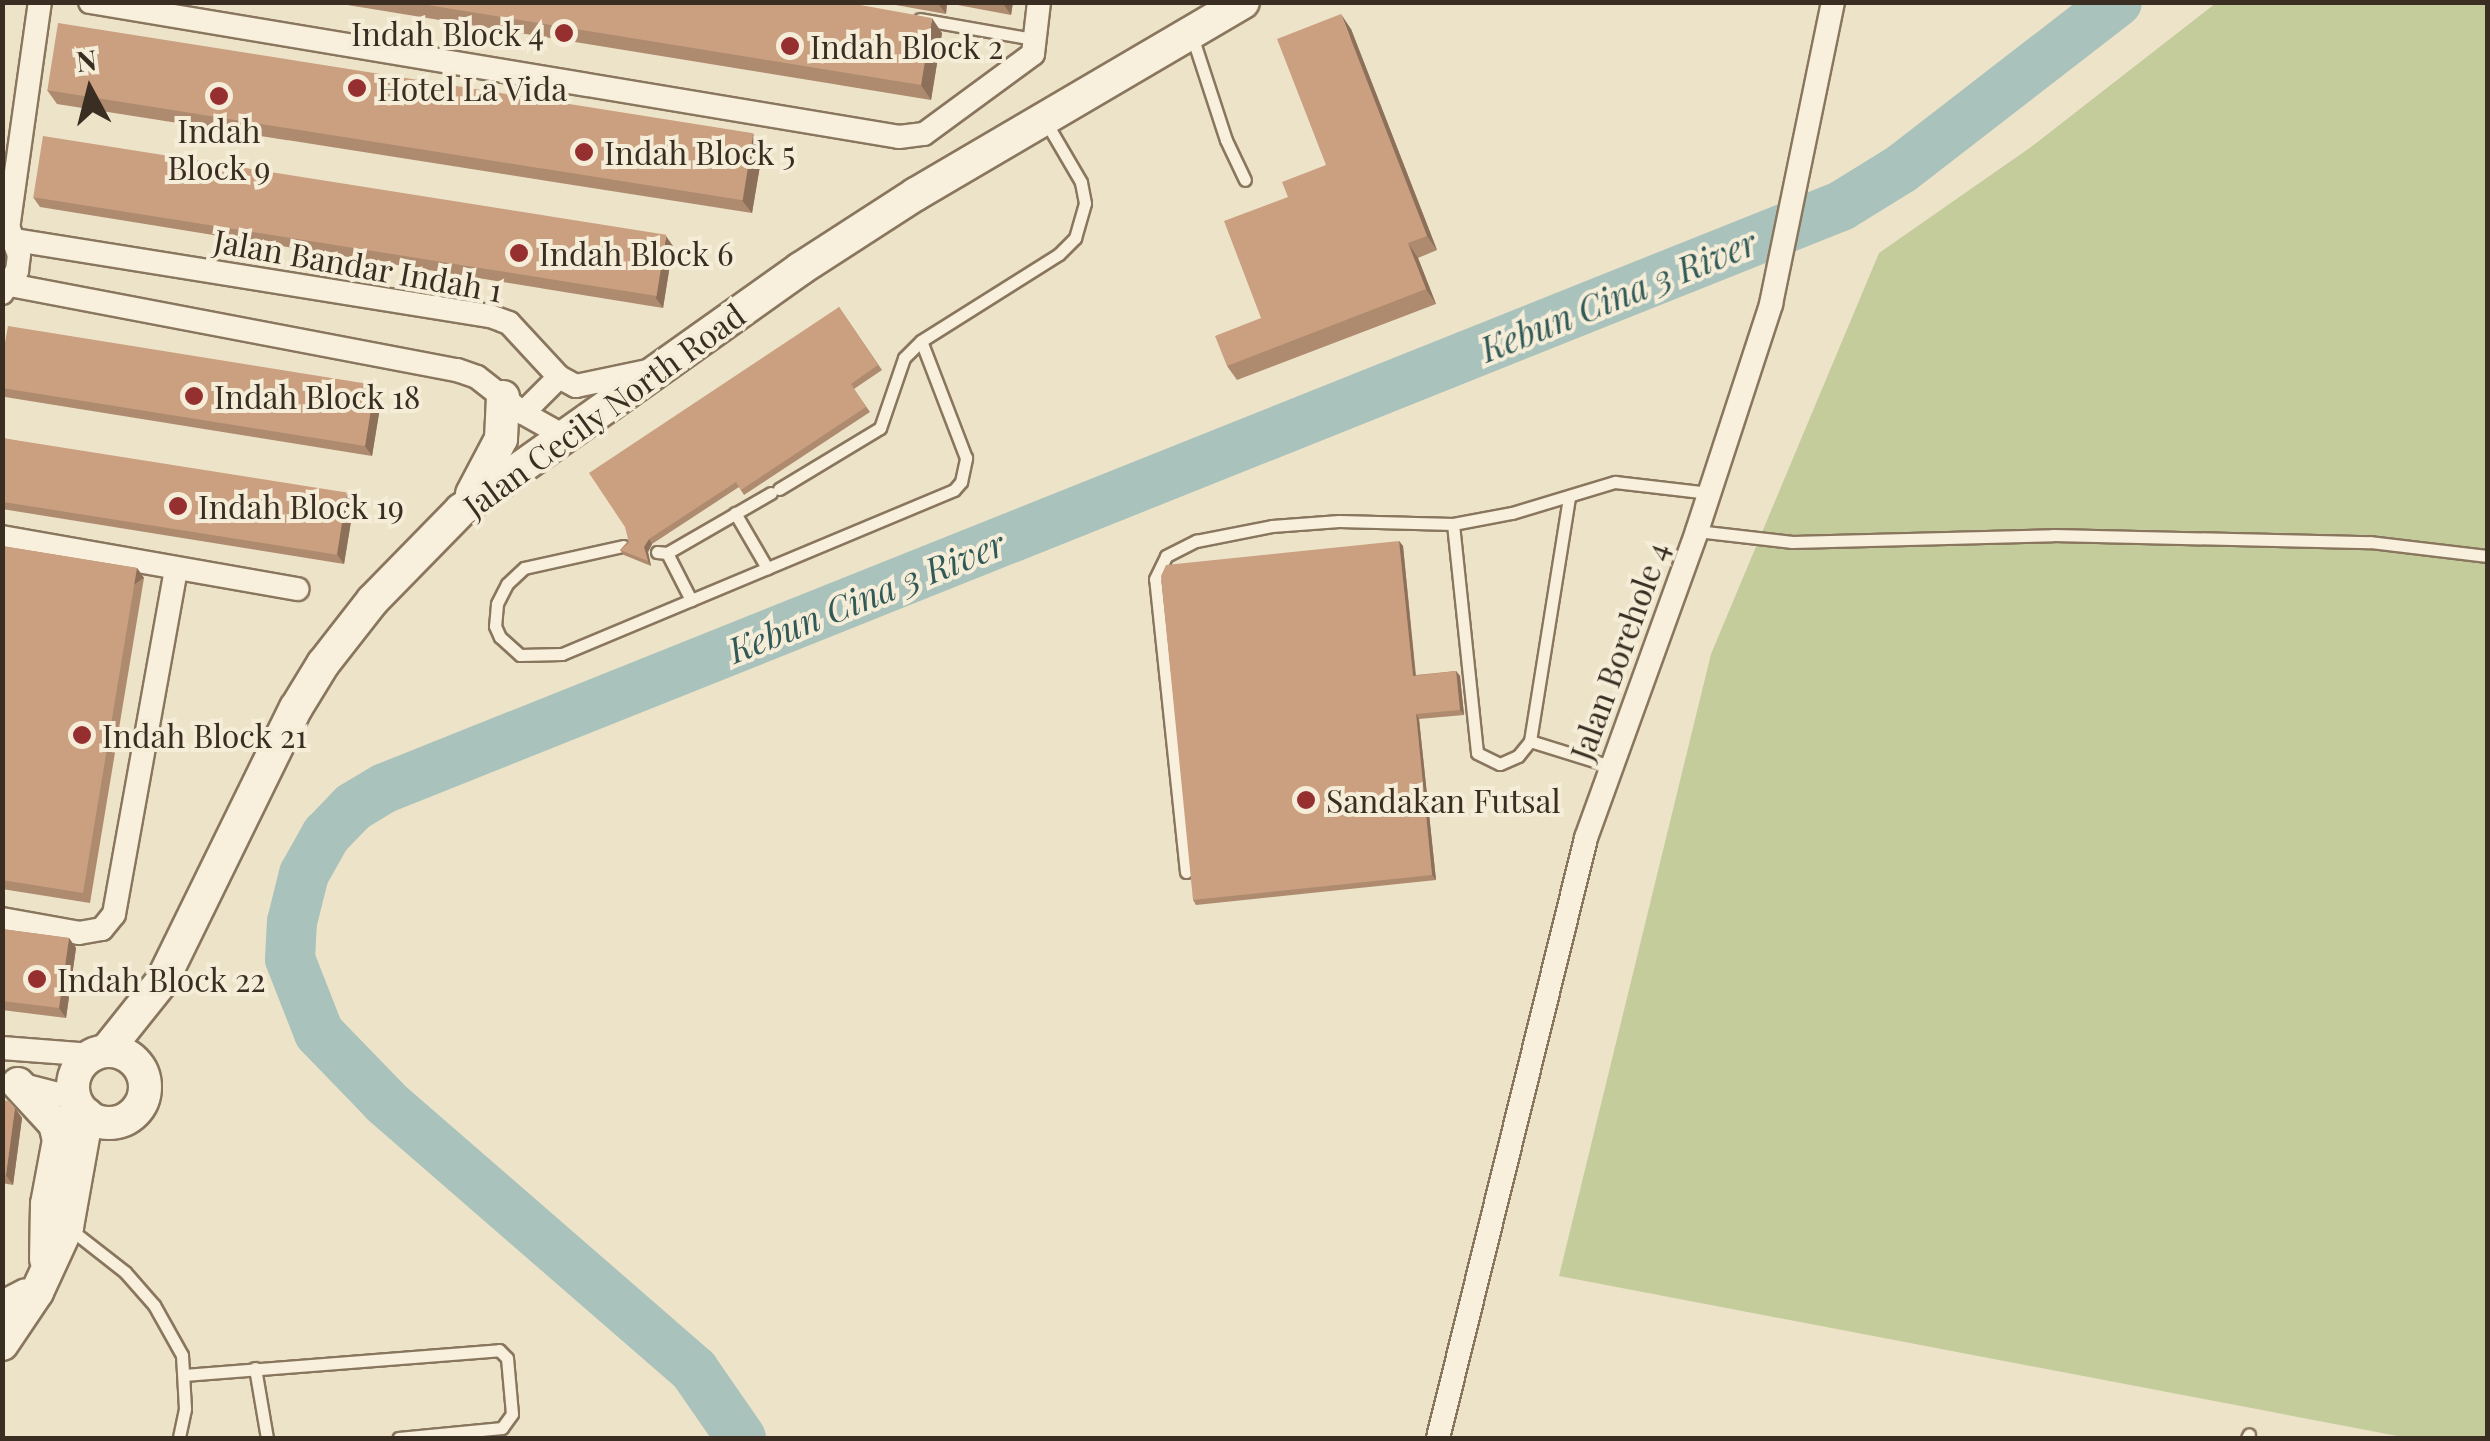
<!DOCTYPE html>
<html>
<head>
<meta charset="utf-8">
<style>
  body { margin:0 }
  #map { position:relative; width:2490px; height:1441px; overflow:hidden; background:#ede3c9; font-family:"Playfair Display",serif }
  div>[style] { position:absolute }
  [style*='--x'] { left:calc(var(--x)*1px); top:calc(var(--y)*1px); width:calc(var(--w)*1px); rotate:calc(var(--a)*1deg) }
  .green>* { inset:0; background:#c5cc9c }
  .river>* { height:50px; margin:-25px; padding:0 25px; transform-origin:25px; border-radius:25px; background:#a9c2bb }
  .roads { filter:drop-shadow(2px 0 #89765e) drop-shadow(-2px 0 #89765e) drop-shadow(0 2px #89765e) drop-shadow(0 -2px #89765e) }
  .service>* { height:11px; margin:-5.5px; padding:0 5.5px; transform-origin:5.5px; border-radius:5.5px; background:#f8f0dc }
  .minor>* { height:22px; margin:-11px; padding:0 11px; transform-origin:11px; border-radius:11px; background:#f8f0dc }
  .secondary>* { height:32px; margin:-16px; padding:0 16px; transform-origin:16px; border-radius:16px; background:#f8f0dc }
  .secondary>.ring { margin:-16px; padding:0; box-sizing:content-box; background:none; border:32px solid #f8f0dc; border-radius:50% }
  .wall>* { inset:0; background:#ae8a6e }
  .shaded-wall>* { inset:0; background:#8d705a; transform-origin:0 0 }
  .building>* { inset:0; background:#caa080; transform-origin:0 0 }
  .dots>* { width:28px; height:28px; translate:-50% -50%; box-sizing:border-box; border:5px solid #f5edd8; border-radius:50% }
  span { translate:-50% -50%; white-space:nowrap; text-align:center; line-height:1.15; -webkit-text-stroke:8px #f5edd8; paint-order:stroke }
  .poi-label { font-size:32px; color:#3a2d21 }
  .right { translate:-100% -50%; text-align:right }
  .left { translate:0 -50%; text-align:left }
  .street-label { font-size:32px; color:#3a2d21 }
  .water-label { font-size:35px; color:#315957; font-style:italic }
  .frame { position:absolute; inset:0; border:5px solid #3a2d21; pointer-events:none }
  .north { position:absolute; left:40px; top:40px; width:100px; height:100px; -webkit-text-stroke:8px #f5edd8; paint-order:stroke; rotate:353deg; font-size:28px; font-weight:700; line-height:40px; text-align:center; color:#3a2d21 }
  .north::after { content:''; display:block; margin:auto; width:35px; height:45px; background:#3a2d21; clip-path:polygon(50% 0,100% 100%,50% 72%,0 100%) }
</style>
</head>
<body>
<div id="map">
  <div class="green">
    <i style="clip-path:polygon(2216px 3px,2487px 3px,2487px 1438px,2408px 1438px,1559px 1276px,1711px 654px,1879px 253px,2031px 147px)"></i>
  </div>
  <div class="river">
    <i style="--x:741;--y:1438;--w:83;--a:-124.7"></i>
    <i style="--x:694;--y:1370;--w:410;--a:-139"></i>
    <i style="--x:385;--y:1101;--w:95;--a:-134.1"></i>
    <i style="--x:319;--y:1033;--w:79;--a:-111.4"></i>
    <i style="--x:290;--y:959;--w:37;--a:-87"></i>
    <i style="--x:292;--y:922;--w:49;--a:-76"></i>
    <i style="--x:304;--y:874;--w:45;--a:-60.6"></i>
    <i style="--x:326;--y:835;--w:39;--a:-46"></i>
    <i style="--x:353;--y:807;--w:37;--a:-31"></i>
    <i style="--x:385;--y:788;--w:1568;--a:-21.79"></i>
    <i style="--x:1841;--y:206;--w:70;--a:-31.7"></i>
    <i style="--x:1901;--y:169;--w:273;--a:-37.7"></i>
  </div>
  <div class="roads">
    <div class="service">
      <i style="--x:920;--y:19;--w:116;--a:10"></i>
      <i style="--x:1192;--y:36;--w:109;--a:71.9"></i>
      <i style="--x:1226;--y:140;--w:44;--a:64.6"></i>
      <i style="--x:921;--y:341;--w:163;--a:-32.2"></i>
      <i style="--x:1059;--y:254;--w:23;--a:-45"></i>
      <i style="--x:1075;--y:238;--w:36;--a:-74"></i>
      <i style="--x:1085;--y:203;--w:21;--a:-101"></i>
      <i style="--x:1081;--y:182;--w:69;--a:-120.3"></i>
      <i style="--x:735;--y:513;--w:64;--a:59.8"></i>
      <i style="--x:1453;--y:524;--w:230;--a:84"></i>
      <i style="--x:1477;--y:753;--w:25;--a:26"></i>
      <i style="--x:1500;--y:764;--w:20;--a:-24"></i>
      <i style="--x:1518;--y:756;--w:19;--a:-51"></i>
      <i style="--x:1530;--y:741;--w:85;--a:17.2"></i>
      <i style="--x:1697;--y:531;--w:96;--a:6.6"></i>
      <i style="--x:1792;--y:542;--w:261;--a:-1.5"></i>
      <i style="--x:2053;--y:535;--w:317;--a:1.3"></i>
      <i style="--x:2370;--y:542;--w:119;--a:6.8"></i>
      <i style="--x:623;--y:546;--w:101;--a:167.5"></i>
      <i style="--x:524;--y:568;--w:23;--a:137"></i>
      <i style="--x:507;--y:584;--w:22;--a:117"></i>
      <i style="--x:497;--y:604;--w:22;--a:95"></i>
      <i style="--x:495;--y:626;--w:12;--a:66"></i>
      <i style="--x:500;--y:637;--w:27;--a:42"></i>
      <i style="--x:520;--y:655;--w:42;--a:-1.4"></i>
      <i style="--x:562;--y:654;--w:425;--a:-22.7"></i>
      <i style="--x:954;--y:490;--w:11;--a:-49"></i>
      <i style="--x:961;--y:482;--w:25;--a:-78"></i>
      <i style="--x:966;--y:458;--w:125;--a:-111"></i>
      <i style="--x:921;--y:341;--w:24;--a:135"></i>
      <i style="--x:904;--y:358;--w:74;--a:108.9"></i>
      <i style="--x:880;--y:428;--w:118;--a:148.9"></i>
      <i style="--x:657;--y:552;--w:10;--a:6"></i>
      <i style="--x:667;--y:553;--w:120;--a:-30"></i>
      <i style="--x:667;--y:553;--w:53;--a:62.9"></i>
      <i style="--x:1530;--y:741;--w:247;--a:-80.9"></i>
      <i style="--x:1186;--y:872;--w:295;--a:-96"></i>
      <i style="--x:1155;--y:579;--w:25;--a:-64"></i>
      <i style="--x:1166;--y:556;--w:34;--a:-27"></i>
      <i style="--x:1196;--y:541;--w:77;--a:-11.2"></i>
      <i style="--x:1272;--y:526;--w:67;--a:-4.3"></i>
      <i style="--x:1339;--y:521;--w:114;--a:1.5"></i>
      <i style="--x:1453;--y:524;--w:60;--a:-10.6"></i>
      <i style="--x:1512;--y:513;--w:108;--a:-16.8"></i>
      <i style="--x:1615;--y:482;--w:95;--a:6.7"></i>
      <i style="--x:70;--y:1229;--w:70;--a:38"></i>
      <i style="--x:125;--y:1272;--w:44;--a:48.7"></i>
      <i style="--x:154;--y:1305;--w:57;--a:60.8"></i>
      <i style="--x:182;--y:1355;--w:54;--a:86.8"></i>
      <i style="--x:185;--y:1409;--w:30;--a:102"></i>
      <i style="--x:255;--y:1368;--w:71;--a:80.3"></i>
      <i style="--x:184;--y:1375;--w:316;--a:-4.5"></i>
      <i style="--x:499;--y:1350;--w:11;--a:45"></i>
      <i style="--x:507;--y:1358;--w:56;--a:84.9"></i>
      <i style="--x:512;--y:1414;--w:17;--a:126"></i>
      <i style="--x:502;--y:1428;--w:104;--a:174.5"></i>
      <i style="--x:2247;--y:1438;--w:4;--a:-63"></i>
    </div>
    <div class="minor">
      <i style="--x:90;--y:2;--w:820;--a:9.47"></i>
      <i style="--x:899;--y:137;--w:25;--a:-7"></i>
      <i style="--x:924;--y:134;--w:135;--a:-36.3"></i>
      <i style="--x:1033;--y:54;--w:52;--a:-83.4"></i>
      <i style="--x:8;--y:229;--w:229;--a:-82"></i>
      <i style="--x:15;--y:240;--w:481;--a:9.1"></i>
      <i style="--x:490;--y:316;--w:20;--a:20"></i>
      <i style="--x:509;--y:323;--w:74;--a:47.2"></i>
      <i style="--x:559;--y:377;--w:19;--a:28"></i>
      <i style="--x:576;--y:386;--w:73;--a:-11.9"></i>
      <i style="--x:10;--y:285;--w:455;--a:10.8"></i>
      <i style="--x:457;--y:370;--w:21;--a:19"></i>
      <i style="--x:477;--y:377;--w:58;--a:38"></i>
      <i style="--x:523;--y:413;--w:47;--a:29.3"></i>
      <i style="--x:2;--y:293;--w:27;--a:-56"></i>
      <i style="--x:17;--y:271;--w:16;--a:-83"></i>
      <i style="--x:19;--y:255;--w:28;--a:-111"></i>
      <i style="--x:523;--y:413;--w:51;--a:-45"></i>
      <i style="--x:2;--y:537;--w:300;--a:10"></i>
      <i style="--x:2;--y:919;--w:78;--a:10.3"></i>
      <i style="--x:79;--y:933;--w:23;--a:-10"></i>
      <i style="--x:102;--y:929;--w:19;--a:-51"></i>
      <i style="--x:114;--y:914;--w:350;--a:-79.8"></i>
      <i style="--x:2;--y:1048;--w:90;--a:4.4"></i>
      <i style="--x:19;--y:1084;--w:57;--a:14.3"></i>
      <i style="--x:2;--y:1302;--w:25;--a:-27"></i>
      <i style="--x:24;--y:1291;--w:13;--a:4"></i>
      <i style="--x:1438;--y:1438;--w:618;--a:-76.14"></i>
      <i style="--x:1586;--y:838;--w:326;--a:-70.1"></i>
      <i style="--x:1697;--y:531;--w:239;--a:-71.9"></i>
      <i style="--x:1771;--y:304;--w:308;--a:-78.4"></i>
    </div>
    <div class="secondary">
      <i style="--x:472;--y:494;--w:62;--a:-62.2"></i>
      <i style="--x:501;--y:439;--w:42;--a:-87.3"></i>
      <i style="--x:107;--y:1050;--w:88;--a:-51.4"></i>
      <i style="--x:162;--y:981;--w:304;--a:-63.9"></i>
      <i style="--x:296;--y:708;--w:52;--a:-58.5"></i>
      <i style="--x:323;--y:664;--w:81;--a:-52"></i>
      <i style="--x:373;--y:600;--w:126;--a:-45.6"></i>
      <i style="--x:461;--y:510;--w:416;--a:-35.4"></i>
      <i style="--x:800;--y:269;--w:138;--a:-32.9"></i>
      <i style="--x:916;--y:194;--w:379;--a:-30.4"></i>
      <i class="ring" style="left:73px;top:1051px;width:40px;height:40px"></i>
      <i style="--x:18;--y:1084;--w:54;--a:47.2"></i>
      <i style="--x:55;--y:1124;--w:16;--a:76"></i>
      <i style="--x:59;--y:1140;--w:65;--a:100.6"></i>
      <i style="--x:47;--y:1204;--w:55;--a:91"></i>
      <i style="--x:2;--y:1344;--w:63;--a:-56.1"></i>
      <i style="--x:37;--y:1292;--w:72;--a:-65.2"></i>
      <i style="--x:67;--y:1227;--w:114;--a:-79.9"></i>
    </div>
  </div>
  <div class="wall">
    <i style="clip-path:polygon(329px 2px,844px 2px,942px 33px,931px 100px)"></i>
    <i style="clip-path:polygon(879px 2px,1013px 2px,1011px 15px,947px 3px,946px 14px)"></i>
    <i style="clip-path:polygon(1351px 29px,1437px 250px,1418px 258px,1436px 304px,1237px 380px,1227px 366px,1261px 318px,1288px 197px,1326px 165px)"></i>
    <i style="clip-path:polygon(47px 90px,753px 134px,763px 148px,752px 213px,57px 104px)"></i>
    <i style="clip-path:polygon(33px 197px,673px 246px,663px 308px,40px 207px)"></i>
    <i style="clip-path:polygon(839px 307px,882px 370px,854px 389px,870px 412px,744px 495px,739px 487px,652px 544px,648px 552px,651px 566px,624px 555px,620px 550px)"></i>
    <i style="clip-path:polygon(2px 359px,375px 385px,382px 395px,372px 456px,5px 397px,2px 394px)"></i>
    <i style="clip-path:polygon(2px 438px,354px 503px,344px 564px,2px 509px)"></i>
    <i style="clip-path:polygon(1399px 541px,1403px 546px,1416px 675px,1456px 671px,1460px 676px,1464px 715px,1419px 719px,1436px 880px,1196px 905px,1193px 900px)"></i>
    <i style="clip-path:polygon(2px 546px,137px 568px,144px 578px,90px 903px,2px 889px)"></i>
    <i style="clip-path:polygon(2px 929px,69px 938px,76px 948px,66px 1018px,2px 1010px)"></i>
    <i style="clip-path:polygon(2px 1100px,15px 1108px,22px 1118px,13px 1185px,2px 1183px)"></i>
  </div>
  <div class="shaded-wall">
    <i style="clip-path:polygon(937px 2px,947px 3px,946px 14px)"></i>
    <i style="clip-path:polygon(1002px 2px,1013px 2px,1011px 15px)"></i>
    <i style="clip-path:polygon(1341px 14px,1351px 29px,1437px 250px,1427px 236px)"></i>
    <i style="clip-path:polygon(932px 18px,942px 33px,931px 100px,921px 85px)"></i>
    <i style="clip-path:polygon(753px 134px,763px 148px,752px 213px,741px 199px)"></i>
    <i style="clip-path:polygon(666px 236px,673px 246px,663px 308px,656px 298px)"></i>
    <i style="clip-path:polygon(1408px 243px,1418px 258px,1436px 304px,1426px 289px)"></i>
    <i style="clip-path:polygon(375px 385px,382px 395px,372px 456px,365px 446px)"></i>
    <i style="clip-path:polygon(347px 493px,354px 503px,344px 564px,337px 554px)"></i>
    <i style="clip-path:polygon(649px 539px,652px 544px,648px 552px,651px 566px,648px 561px,644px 547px)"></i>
    <i style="clip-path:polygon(1399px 541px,1403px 546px,1416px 681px,1413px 676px)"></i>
    <i style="left:137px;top:568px;width:12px;height:329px;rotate:55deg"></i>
    <i style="clip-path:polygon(1456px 671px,1460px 676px,1464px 715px,1460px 710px)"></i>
    <i style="clip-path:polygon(1416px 714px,1419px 719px,1436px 880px,1432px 875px)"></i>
    <i style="clip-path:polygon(69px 938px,76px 948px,66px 1018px,59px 1008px)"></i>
    <i style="clip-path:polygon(15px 1108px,22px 1118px,13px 1185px,6px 1175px)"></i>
  </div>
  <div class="building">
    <i style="clip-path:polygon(409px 2px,844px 2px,932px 18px,921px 85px)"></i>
    <i style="clip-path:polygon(1341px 14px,1427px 236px,1408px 243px,1426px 289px,1227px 366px,1215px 336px,1261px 318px,1224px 221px,1288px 197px,1282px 182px,1326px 165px,1277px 39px)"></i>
    <i style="left:58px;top:23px;width:704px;height:68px;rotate:9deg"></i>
    <i style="left:43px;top:136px;width:631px;height:62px;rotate:9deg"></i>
    <i style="clip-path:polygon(839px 307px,878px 365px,851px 384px,866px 407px,741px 490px,736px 482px,649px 539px,644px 547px,648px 561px,620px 550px,629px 543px,625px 527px,589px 473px)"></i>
    <i style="clip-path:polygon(8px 326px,375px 385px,365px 446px,2px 388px,2px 359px)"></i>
    <i style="left:2px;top:438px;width:349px;height:63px;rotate:9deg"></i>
    <i style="clip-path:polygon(1399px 541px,1413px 676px,1456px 671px,1460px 710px,1416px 714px,1432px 875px,1193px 900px,1161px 576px,1166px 565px)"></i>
    <i style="clip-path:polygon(2px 546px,137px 568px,83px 893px,2px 880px)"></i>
    <i style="clip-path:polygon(2px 929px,69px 938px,59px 1008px,2px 1001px)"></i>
    <i style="clip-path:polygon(2px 1100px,9px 1101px,15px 1108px,6px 1175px,2px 1174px)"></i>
  </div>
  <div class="dots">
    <i style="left:564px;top:33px;background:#963030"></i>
    <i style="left:790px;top:46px;background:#963030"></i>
    <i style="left:357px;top:88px;background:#963030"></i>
    <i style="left:219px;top:96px;background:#963030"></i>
    <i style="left:584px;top:152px;background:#963030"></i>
    <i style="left:519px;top:253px;background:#963030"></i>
    <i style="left:194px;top:396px;background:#963030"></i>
    <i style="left:178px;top:506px;background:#963030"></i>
    <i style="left:82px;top:735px;background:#963030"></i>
    <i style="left:1306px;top:800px;background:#963030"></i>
    <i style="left:37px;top:979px;background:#963030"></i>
  </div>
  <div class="poi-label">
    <span class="right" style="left:544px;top:33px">Indah Block 4</span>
    <span class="left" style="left:810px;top:46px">Indah Block 2</span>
    <span class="left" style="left:377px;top:88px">Hotel La Vida</span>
    <span style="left:219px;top:149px">Indah<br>Block 9</span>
    <span class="left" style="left:604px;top:152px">Indah Block 5</span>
    <span class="left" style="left:539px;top:253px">Indah Block 6</span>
    <span class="left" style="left:214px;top:396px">Indah Block 18</span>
    <span class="left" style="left:198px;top:506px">Indah Block 19</span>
    <span class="left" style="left:102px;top:735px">Indah Block 21</span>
    <span class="left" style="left:1326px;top:800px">Sandakan Futsal</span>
    <span class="left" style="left:57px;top:979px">Indah Block 22</span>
  </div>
  <div class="street-label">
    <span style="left:358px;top:265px;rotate:10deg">Jalan Bandar Indah 1</span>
    <span style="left:604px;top:410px;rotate:-36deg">Jalan Cecily North Road</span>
    <span style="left:1619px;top:651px;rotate:-70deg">Jalan Borehole 4</span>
  </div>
  <div class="water-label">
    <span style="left:1618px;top:295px;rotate:-22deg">Kebun Cina 3 River</span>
    <span style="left:866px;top:596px;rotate:-22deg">Kebun Cina 3 River</span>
  </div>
  <div class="frame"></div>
  <div class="north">N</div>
</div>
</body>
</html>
